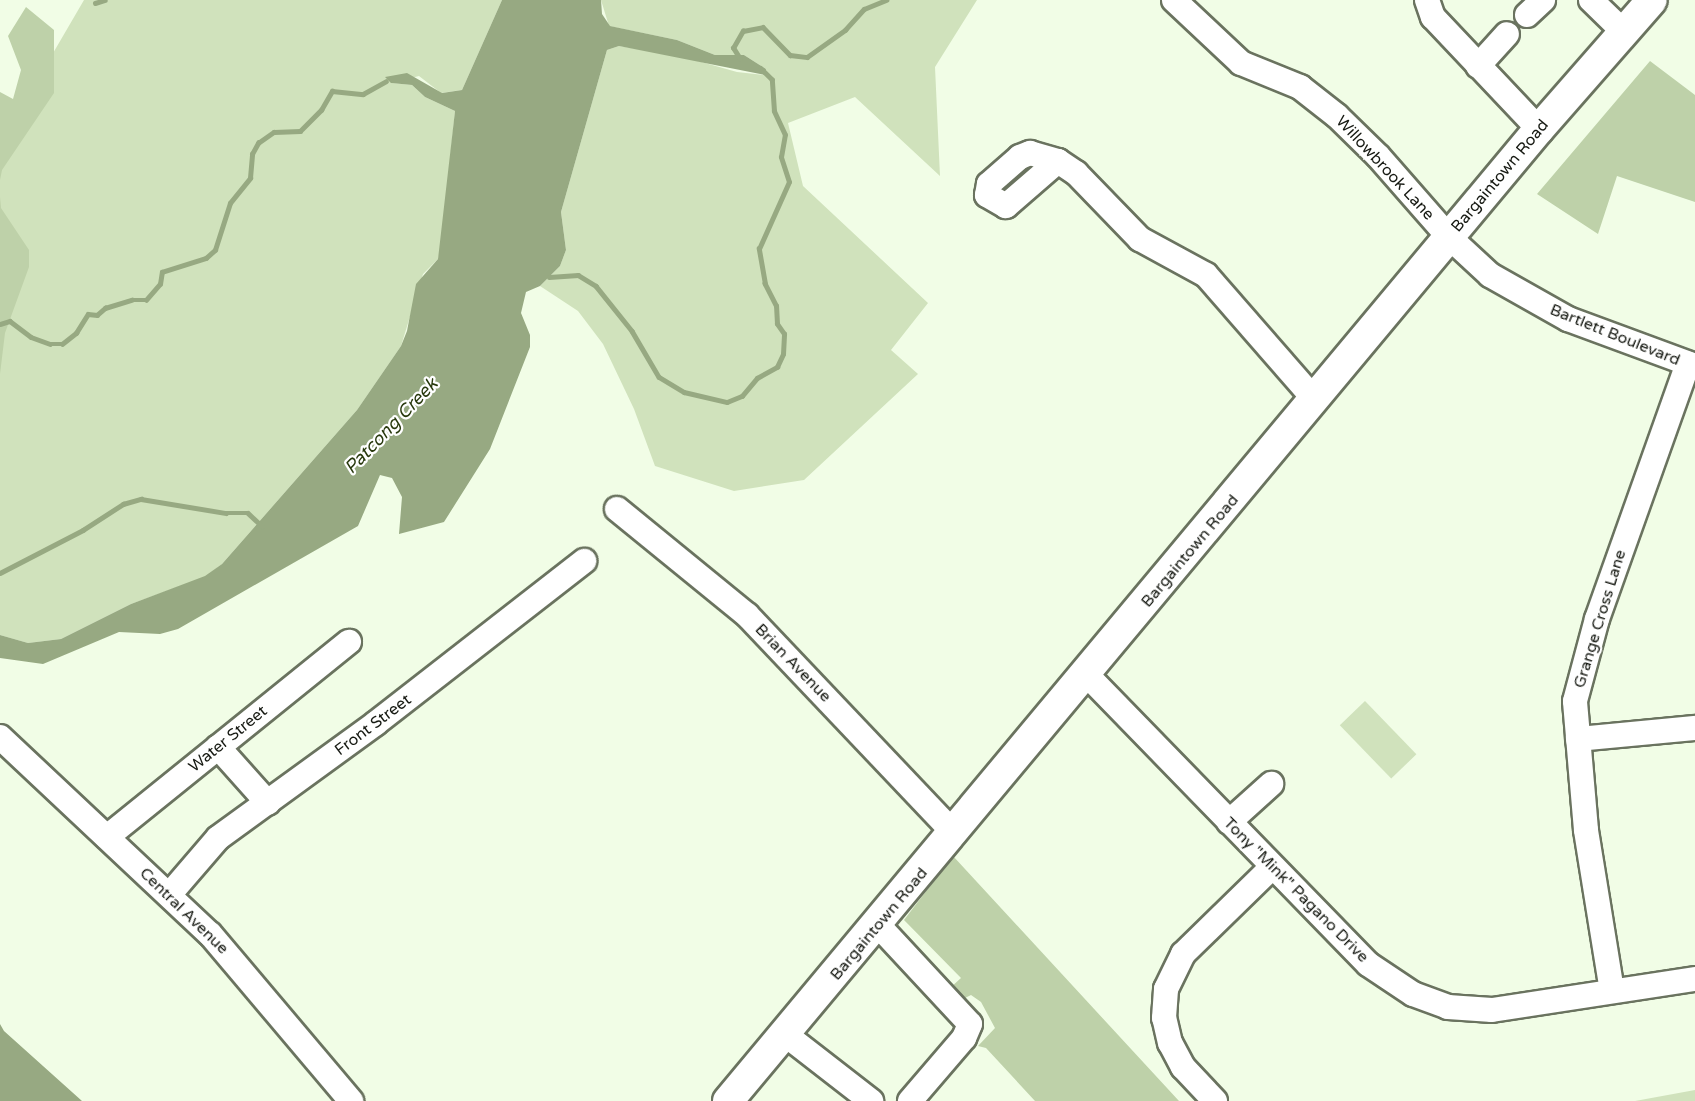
<!DOCTYPE html>
<html>
<head>
<meta charset="utf-8">
<style>
  body { margin:0 }
  #map { position:relative; width:1695px; height:1101px; overflow:hidden; background:#f1fde6; font-family:"Varela Round",sans-serif }
  div>[style] { position:absolute }
  [style*='--x'] { left:calc(var(--x)*1px); top:calc(var(--y)*1px); width:calc(var(--w)*1px); rotate:calc(var(--a)*1deg) }
  .green>* { inset:0; background:#d0e2bc; transform-origin:0 0 }
  .forest>* { inset:0; background:#bed1a9 }
  .water>* { inset:0; background:#97a982 }
  .stream>* { height:4.5px; margin:-2.25px; padding:0 2.25px; transform-origin:2.25px; border-radius:2.25px; background:#97a982 }
  .roads { filter:drop-shadow(2px 0 #6a735f) drop-shadow(-2px 0 #6a735f) drop-shadow(0 2px #6a735f) drop-shadow(0 -2px #6a735f) }
  .minor>* { height:24px; margin:-12px; padding:0 12px; transform-origin:12px; border-radius:12px; background:#fff }
  .major>* { height:30px; margin:-15px; padding:0 15px; transform-origin:15px; border-radius:15px; background:#fff }
  span { translate:-50% -50%; white-space:nowrap; text-align:center; line-height:1.15; -webkit-text-stroke:4.5px #fff; paint-order:stroke }
  .street-label { font-size:16px; color:#161912 }
  .water-label { font-size:18px; color:#28390d; font-style:italic }
</style>
</head>
<body>
<div id="map">
  <div class="green">
    <i style="clip-path:polygon(84px 0,502px 0,462px 90px,441px 93px,419px 76px,391px 83px,412px 85px,425px 97px,455px 111px,441px 248px,438px 259px,423px 274px,401px 346px,357px 410px,222px 564px,205px 577px,131px 604px,61px 639px,28px 643px,0 635px,0 144px)"></i>
    <i style="clip-path:polygon(601px 0,977px 0,935px 67px,940px 176px,855px 97px,788px 123px,803px 186px,928px 303px,891px 350px,918px 374px,804px 480px,734px 491px,655px 466px,634px 409px,603px 344px,578px 311px,540px 286px,560px 266px,566px 250px,561px 212px,607px 50px,619px 46px,680px 56px,737px 72px,765px 75px,766px 69px,744px 55px,715px 55px,677px 40px,609px 26px)"></i>
    <i style="left:1365px;top:701px;width:74px;height:35px;rotate:46deg"></i>
    <i style="clip-path:polygon(1695px 1090px,1695px 1101px,1635px 1101px)"></i>
  </div>
  <div class="forest">
    <i style="clip-path:polygon(26px 7px,54px 30px,54px 93px,2px 170px,0 180px,0 92px,13px 99px,21px 70px,8px 36px)"></i>
    <i style="clip-path:polygon(1650px 61px,1695px 95px,1695px 202px,1617px 176px,1598px 234px,1537px 194px)"></i>
    <i style="clip-path:polygon(0 197px,1px 208px,29px 250px,29px 267px,5px 333px,0 374px)"></i>
    <i style="clip-path:polygon(953px 856px,1179px 1101px,1035px 1101px,986px 1048px,978px 1046px,995px 1028px,981px 1002px,971px 995px,961px 1000px,950px 988px,961px 978px,904px 920px)"></i>
  </div>
  <div class="water">
    <i style="clip-path:polygon(502px 0,601px 0,602px 14px,610px 26px,677px 40px,715px 55px,744px 55px,766px 69px,765px 75px,619px 46px,607px 50px,561px 212px,566px 250px,560px 266px,540px 286px,526px 292px,521px 313px,530px 335px,530px 347px,490px 449px,444px 522px,399px 534px,402px 497px,392px 478px,380px 475px,358px 526px,178px 629px,160px 634px,119px 632px,43px 664px,0 658px,0 635px,28px 643px,61px 639px,131px 604px,205px 576px,222px 564px,357px 410px,401px 346px,407px 331px,416px 284px,438px 259px,455px 111px,425px 97px,412px 85px,391px 83px,385px 77px,407px 73px,442px 93px,462px 90px)"></i>
    <i style="clip-path:polygon(0 1024px,4px 1031px,82px 1101px,0 1101px)"></i>
  </div>
  <div class="stream">
    <i style="--x:95;--y:3;--w:10;--a:-17"></i>
    <i style="--x:740;--y:59;--w:13;--a:-122"></i>
    <i style="--x:733;--y:48;--w:20;--a:-60"></i>
    <i style="--x:743;--y:31;--w:20;--a:-11"></i>
    <i style="--x:763;--y:27;--w:39;--a:46"></i>
    <i style="--x:790;--y:55;--w:17;--a:7"></i>
    <i style="--x:807;--y:57;--w:47;--a:-35.4"></i>
    <i style="--x:845;--y:30;--w:28;--a:-48"></i>
    <i style="--x:864;--y:9;--w:24;--a:-22"></i>
    <i style="--x:549;--y:277;--w:29;--a:-4"></i>
    <i style="--x:578;--y:275;--w:21;--a:31"></i>
    <i style="--x:596;--y:286;--w:58;--a:51.3"></i>
    <i style="--x:632;--y:331;--w:53;--a:59.6"></i>
    <i style="--x:659;--y:377;--w:29;--a:31"></i>
    <i style="--x:684;--y:392;--w:44;--a:13.1"></i>
    <i style="--x:727;--y:402;--w:16;--a:-22"></i>
    <i style="--x:742;--y:396;--w:23;--a:-50"></i>
    <i style="--x:757;--y:378;--w:23;--a:-29"></i>
    <i style="--x:777;--y:367;--w:14;--a:-65"></i>
    <i style="--x:783;--y:354;--w:20;--a:-87"></i>
    <i style="--x:784;--y:334;--w:12;--a:-125"></i>
    <i style="--x:777;--y:324;--w:18;--a:-93"></i>
    <i style="--x:776;--y:306;--w:25;--a:-117"></i>
    <i style="--x:765;--y:284;--w:36;--a:-100"></i>
    <i style="--x:759;--y:249;--w:73;--a:-65.9"></i>
    <i style="--x:789;--y:182;--w:26;--a:-108"></i>
    <i style="--x:781;--y:157;--w:22;--a:-80"></i>
    <i style="--x:785;--y:135;--w:26;--a:-115"></i>
    <i style="--x:774;--y:111;--w:31;--a:-94"></i>
    <i style="--x:772;--y:80;--w:16;--a:-135"></i>
    <i style="--x:0;--y:324;--w:10;--a:-17"></i>
    <i style="--x:10;--y:321;--w:26;--a:37"></i>
    <i style="--x:31;--y:337;--w:20;--a:20"></i>
    <i style="--x:50;--y:344;--w:12;--a:0"></i>
    <i style="--x:62;--y:344;--w:18;--a:-38"></i>
    <i style="--x:76;--y:333;--w:22;--a:-58"></i>
    <i style="--x:88;--y:314;--w:9;--a:6"></i>
    <i style="--x:97;--y:315;--w:11;--a:-41"></i>
    <i style="--x:105;--y:308;--w:28;--a:-17"></i>
    <i style="--x:132;--y:300;--w:14;--a:0"></i>
    <i style="--x:146;--y:300;--w:21;--a:-49"></i>
    <i style="--x:160;--y:284;--w:12;--a:-81"></i>
    <i style="--x:162;--y:272;--w:46;--a:-17.7"></i>
    <i style="--x:206;--y:258;--w:12;--a:-42"></i>
    <i style="--x:215;--y:250;--w:49;--a:-72.3"></i>
    <i style="--x:230;--y:203;--w:32;--a:-51"></i>
    <i style="--x:250;--y:178;--w:24;--a:-85"></i>
    <i style="--x:252;--y:154;--w:13;--a:-61"></i>
    <i style="--x:258;--y:143;--w:19;--a:-35"></i>
    <i style="--x:274;--y:132;--w:26;--a:-2"></i>
    <i style="--x:300;--y:131;--w:30;--a:-45"></i>
    <i style="--x:321;--y:110;--w:22;--a:-60"></i>
    <i style="--x:332;--y:91;--w:31;--a:6"></i>
    <i style="--x:363;--y:94;--w:26;--a:-29"></i>
    <i style="--x:0;--y:573;--w:93;--a:-27.4"></i>
    <i style="--x:83;--y:530;--w:48;--a:-33"></i>
    <i style="--x:123;--y:504;--w:19;--a:-16"></i>
    <i style="--x:141;--y:499;--w:86;--a:9.4"></i>
    <i style="--x:226;--y:513;--w:22;--a:0"></i>
    <i style="--x:248;--y:513;--w:19;--a:43"></i>
  </div>
  <div class="roads">
    <div class="minor">
      <i style="--x:1174;--y:0;--w:92;--a:43.2"></i>
      <i style="--x:1241;--y:63;--w:64;--a:22.1"></i>
      <i style="--x:1300;--y:87;--w:47;--a:38.1"></i>
      <i style="--x:1337;--y:116;--w:57;--a:44.3"></i>
      <i style="--x:1378;--y:156;--w:108;--a:48.8"></i>
      <i style="--x:1449;--y:237;--w:56;--a:42.8"></i>
      <i style="--x:1490;--y:275;--w:90;--a:29.4"></i>
      <i style="--x:1568;--y:319;--w:135;--a:20.3"></i>
      <i style="--x:1427;--y:0;--w:18;--a:71"></i>
      <i style="--x:1433;--y:17;--w:154;--a:46.6"></i>
      <i style="--x:1591;--y:0;--w:46;--a:44.1"></i>
      <i style="--x:1527;--y:15;--w:22;--a:-43"></i>
      <i style="--x:1478;--y:66;--w:43;--a:-47.8"></i>
      <i style="--x:1058;--y:161;--w:69;--a:139.1"></i>
      <i style="--x:1006;--y:206;--w:22;--a:-150"></i>
      <i style="--x:987;--y:195;--w:11;--a:-80"></i>
      <i style="--x:989;--y:184;--w:41;--a:-41.1"></i>
      <i style="--x:1020;--y:157;--w:11;--a:-22"></i>
      <i style="--x:1030;--y:153;--w:29;--a:16"></i>
      <i style="--x:1058;--y:161;--w:22;--a:34"></i>
      <i style="--x:1076;--y:173;--w:92;--a:45.9"></i>
      <i style="--x:1140;--y:239;--w:75;--a:28.6"></i>
      <i style="--x:1206;--y:275;--w:166;--a:48.9"></i>
      <i style="--x:617;--y:509;--w:168;--a:39.2"></i>
      <i style="--x:747;--y:615;--w:301;--a:46.5"></i>
      <i style="--x:1087;--y:675;--w:403;--a:45.8"></i>
      <i style="--x:1368;--y:964;--w:54;--a:33.7"></i>
      <i style="--x:1413;--y:994;--w:37;--a:20"></i>
      <i style="--x:1448;--y:1007;--w:44;--a:3.9"></i>
      <i style="--x:1492;--y:1010;--w:205;--a:-8.7"></i>
      <i style="--x:0;--y:737;--w:288;--a:43.2"></i>
      <i style="--x:210;--y:934;--w:219;--a:49.8"></i>
      <i style="--x:1578;--y:739;--w:118;--a:-5.4"></i>
      <i style="--x:218;--y:747;--w:75;--a:48.2"></i>
      <i style="--x:1229;--y:822;--w:57;--a:-42.1"></i>
      <i style="--x:107;--y:837;--w:311;--a:-38.9"></i>
      <i style="--x:169;--y:895;--w:75;--a:-49.3"></i>
      <i style="--x:218;--y:838;--w:195;--a:-36"></i>
      <i style="--x:376;--y:723;--w:264;--a:-37.9"></i>
      <i style="--x:878;--y:925;--w:135;--a:47.1"></i>
      <i style="--x:970;--y:1024;--w:15;--a:113"></i>
      <i style="--x:964;--y:1038;--w:83;--a:130.6"></i>
      <i style="--x:1612;--y:991;--w:163;--a:-99.2"></i>
      <i style="--x:1586;--y:830;--w:129;--a:-94.9"></i>
      <i style="--x:1575;--y:701;--w:85;--a:-75"></i>
      <i style="--x:1597;--y:619;--w:271;--a:-70.4"></i>
      <i style="--x:786;--y:1035;--w:108;--a:37.8"></i>
      <i style="--x:1215;--y:1101;--w:47;--a:-133.3"></i>
      <i style="--x:1183;--y:1067;--w:27;--a:-118"></i>
      <i style="--x:1170;--y:1043;--w:26;--a:-103"></i>
      <i style="--x:1164;--y:1018;--w:29;--a:-86"></i>
      <i style="--x:1166;--y:989;--w:39;--a:-64"></i>
      <i style="--x:1183;--y:954;--w:124;--a:-44.3"></i>
    </div>
    <div class="major">
      <i style="--x:728;--y:1101;--w:1266;--a:-50.16"></i>
      <i style="--x:1539;--y:129;--w:171;--a:-48.8"></i>
    </div>
  </div>
  <div class="street-label">
    <span style="left:1385px;top:168px;rotate:47deg">Willowbrook Lane</span>
    <span style="left:1500px;top:176px;rotate:-50deg">Bargaintown Road</span>
    <span style="left:1615px;top:335px;rotate:22deg">Bartlett Boulevard</span>
    <span style="left:1190px;top:551px;rotate:-50deg">Bargaintown Road</span>
    <span style="left:1600px;top:619px;rotate:-73deg">Grange Cross Lane</span>
    <span style="left:793px;top:663px;rotate:46deg">Brian Avenue</span>
    <span style="left:373px;top:725px;rotate:-37deg">Front Street</span>
    <span style="left:228px;top:739px;rotate:-39deg">Water Street</span>
    <span style="left:1296px;top:890px;rotate:45deg">Tony "Mink" Pagano Drive</span>
    <span style="left:184px;top:911px;rotate:44deg">Central Avenue</span>
    <span style="left:879px;top:924px;rotate:-50deg">Bargaintown Road</span>
  </div>
  <div class="water-label">
    <span style="left:391px;top:426px;rotate:-46deg">Patcong Creek</span>
  </div>
</div>
</body>
</html>
